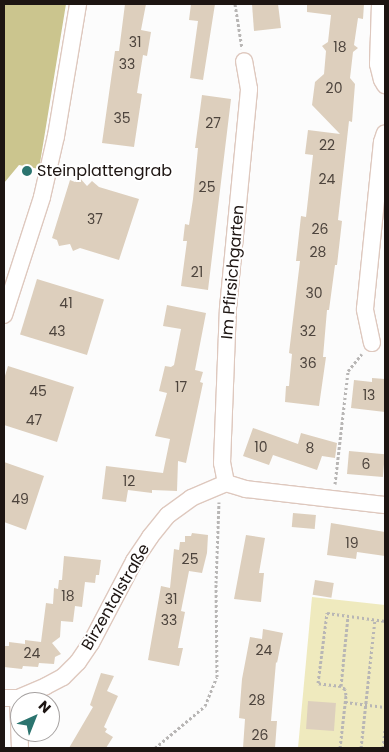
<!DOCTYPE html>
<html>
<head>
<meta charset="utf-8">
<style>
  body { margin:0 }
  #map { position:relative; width:389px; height:752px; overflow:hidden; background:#fcfcfc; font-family:Poppins,sans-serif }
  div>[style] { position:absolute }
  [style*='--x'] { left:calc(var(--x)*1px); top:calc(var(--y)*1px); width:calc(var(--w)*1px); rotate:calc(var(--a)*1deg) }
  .green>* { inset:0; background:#efeabe }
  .forest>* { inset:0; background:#cbc58e }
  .building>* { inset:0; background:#ddcfbd; transform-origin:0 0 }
  .path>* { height:3px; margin-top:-1.5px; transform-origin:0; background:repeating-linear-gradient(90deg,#b8b6b5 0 2.5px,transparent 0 5px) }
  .roads { filter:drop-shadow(1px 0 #dec8be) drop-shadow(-1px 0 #dec8be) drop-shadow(0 1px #dec8be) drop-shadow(0 -1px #dec8be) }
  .minor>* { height:16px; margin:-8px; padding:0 8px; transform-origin:8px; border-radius:8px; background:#fff }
  .dots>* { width:14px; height:14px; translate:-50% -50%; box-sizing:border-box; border:2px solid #fff; border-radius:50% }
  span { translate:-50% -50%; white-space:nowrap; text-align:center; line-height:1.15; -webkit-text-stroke:4px #fff; paint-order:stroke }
  .number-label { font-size:14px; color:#4d443d }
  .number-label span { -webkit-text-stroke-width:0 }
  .poi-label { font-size:16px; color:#1d1512 }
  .left { translate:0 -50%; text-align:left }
  .street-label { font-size:16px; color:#1d1512 }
  .frame { position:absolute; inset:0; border:5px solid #1d1512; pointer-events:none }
  .north { position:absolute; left:10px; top:692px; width:50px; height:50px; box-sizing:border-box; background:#fff; border:1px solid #a5a1a0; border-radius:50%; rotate:44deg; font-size:14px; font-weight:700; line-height:20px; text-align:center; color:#1d1512 }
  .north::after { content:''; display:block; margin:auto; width:18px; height:22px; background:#2b746f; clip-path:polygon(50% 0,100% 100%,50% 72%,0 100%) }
</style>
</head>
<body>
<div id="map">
  <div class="green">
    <i style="clip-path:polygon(312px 597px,385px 605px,385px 748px,298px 748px)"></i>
  </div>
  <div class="forest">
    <i style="clip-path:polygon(4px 4px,66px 4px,39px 169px,19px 165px,4px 183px)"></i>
  </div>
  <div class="building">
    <i style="clip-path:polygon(125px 4px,146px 4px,141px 30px,151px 32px,147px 56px,143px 55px,137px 93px,142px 94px,134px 147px,102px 143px,115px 51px,119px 51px)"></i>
    <i style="clip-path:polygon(191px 4px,215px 4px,203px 80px,190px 78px,198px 21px,189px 20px)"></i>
    <i style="clip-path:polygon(252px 4px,278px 4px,281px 28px,254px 31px)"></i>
    <i style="clip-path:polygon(307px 4px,364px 4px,363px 19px,358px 18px,354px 45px,358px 48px,353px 52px,350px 78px,355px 84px,352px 122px,349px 121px,338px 220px,342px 221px,337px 265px,335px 265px,329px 310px,327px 310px,323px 357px,326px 357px,319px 406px,285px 402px,286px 386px,289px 386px,292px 354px,289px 353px,300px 261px,296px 261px,301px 216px,306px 217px,313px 155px,305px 154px,308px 130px,340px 134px,312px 105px,315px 82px,324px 74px,326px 51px,322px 46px,328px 42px,331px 15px,307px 12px)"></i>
    <i style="clip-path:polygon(202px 95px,231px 99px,208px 290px,181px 286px,187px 241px,183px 241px,185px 224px,189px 225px,193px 199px,198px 148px,195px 148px)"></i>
    <i style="clip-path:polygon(79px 177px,87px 186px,92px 181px,99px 187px,139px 199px,119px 260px,80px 248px,73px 251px,70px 244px,59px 246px,57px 240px,52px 238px,70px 180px,75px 182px)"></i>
    <i style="left:37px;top:279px;width:70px;height:58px;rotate:17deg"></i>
    <i style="clip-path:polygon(167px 305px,206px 313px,195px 370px,203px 372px,200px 382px,203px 383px,186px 463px,178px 461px,177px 491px,152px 490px,152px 493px,128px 490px,126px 502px,102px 499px,106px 466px,163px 473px,170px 439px,155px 436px,167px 393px,159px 391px,165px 366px,171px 367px,174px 365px,181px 329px,163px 326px)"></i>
    <i style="clip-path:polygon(8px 366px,74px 387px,57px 442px,4px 425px,4px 379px)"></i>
    <i style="clip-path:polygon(372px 378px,385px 379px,385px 412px,351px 408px,354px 380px,372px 382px)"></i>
    <i style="clip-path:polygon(253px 428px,298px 444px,301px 433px,337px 443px,335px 458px,322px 456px,317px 470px,273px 455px,269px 465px,243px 456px)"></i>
    <i style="left:349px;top:451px;width:36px;height:23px;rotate:5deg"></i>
    <i style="clip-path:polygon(4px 462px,44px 476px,26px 530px,4px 522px)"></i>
    <i style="left:293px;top:513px;width:23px;height:14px;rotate:5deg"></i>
    <i style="clip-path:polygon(331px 523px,385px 532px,385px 556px,357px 552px,356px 559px,327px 555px)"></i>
    <i style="clip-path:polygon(192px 533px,208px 535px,207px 553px,202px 573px,189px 571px,181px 611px,185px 612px,178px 648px,183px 648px,179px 666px,148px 660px,161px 586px,170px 588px,174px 549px,179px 550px,180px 542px,185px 542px,185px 536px,191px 536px)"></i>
    <i style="clip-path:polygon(246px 535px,265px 538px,259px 573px,264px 573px,261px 602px,234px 599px)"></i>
    <i style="clip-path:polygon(64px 556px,101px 560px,99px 575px,96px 575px,95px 583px,85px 582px,82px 607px,75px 606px,73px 622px,61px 621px,60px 637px,52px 643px,61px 654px,55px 657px,54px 664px,39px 663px,38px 667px,23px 666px,22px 669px,4px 667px,4px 646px,9px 646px,9px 642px,25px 644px,25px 640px,41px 642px,46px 603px,53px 604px,54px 588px,58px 589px,59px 580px,62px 580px)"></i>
    <i style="left:315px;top:580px;width:19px;height:15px;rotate:9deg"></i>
    <i style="clip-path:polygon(263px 629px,283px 633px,277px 663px,276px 662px,271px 721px,277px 721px,275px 748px,243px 748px,245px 719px,239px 718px,242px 679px,250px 637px,262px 639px)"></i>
    <i style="clip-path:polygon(101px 673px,114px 676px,107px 691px,118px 696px,104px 727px,107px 729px,105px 732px,113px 737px,106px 748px,69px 748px,93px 707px,90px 705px)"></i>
    <i style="left:308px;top:701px;width:28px;height:28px;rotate:4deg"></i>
  </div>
  <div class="path">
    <i style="--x:235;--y:4;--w:45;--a:81"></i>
    <i style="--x:335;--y:484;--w:114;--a:-83.4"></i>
    <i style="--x:348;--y:371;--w:22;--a:-51"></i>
    <i style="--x:341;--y:686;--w:70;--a:-84.3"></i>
    <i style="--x:345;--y:702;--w:40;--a:7.1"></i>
    <i style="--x:155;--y:748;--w:65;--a:-40"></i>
    <i style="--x:205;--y:706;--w:31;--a:-68"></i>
    <i style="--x:217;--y:677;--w:94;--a:-90.6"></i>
    <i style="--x:216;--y:583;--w:81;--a:-87.9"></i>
    <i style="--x:340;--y:748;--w:53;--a:-83.5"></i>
    <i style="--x:346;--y:695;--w:6;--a:-99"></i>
    <i style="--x:345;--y:689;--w:5;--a:-143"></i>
    <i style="--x:341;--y:686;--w:23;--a:-173"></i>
    <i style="--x:318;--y:683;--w:71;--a:-82.7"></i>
    <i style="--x:327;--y:613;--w:59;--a:7.9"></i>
    <i style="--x:361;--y:748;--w:129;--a:-83.8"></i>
    <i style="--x:383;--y:748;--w:20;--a:-84"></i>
  </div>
  <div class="roads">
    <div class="minor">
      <i style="--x:380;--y:4;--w:60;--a:91.9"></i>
      <i style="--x:378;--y:64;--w:16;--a:76"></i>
      <i style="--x:382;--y:80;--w:6;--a:59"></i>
      <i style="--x:4;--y:315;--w:124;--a:-72.1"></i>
      <i style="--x:42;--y:197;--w:63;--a:-77.1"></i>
      <i style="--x:56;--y:136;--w:134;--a:-80.5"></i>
      <i style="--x:372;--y:343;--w:35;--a:-102"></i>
      <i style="--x:365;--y:309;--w:168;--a:-84.2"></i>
      <i style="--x:382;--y:142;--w:9;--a:-72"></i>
      <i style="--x:226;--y:483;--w:20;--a:-101"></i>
      <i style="--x:222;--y:463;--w:155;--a:-87.8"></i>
      <i style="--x:228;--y:308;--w:220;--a:-84.5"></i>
      <i style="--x:249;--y:89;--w:28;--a:-100"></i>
      <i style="--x:4;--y:698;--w:14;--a:0"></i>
      <i style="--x:18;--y:698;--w:30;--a:-23"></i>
      <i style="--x:46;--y:686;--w:19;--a:-28"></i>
      <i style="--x:63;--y:677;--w:21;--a:-45"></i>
      <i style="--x:78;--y:662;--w:23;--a:-56"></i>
      <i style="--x:91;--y:643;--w:93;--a:-62.3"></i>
      <i style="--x:134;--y:561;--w:29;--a:-56"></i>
      <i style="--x:150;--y:537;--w:28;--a:-51"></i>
      <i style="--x:168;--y:515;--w:29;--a:-36"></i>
      <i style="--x:191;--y:498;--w:38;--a:-23"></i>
      <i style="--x:226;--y:483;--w:21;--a:17"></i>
      <i style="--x:246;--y:489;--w:140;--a:6.6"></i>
      <i style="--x:18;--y:698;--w:50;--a:87.7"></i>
    </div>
  </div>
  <div class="dots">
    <i style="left:27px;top:171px;background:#2b746f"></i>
  </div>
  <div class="number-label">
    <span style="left:135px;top:42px">31</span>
    <span style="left:340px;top:47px">18</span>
    <span style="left:127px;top:64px">33</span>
    <span style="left:334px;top:88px">20</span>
    <span style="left:122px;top:118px">35</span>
    <span style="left:213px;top:123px">27</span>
    <span style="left:327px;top:145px">22</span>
    <span style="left:327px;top:179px">24</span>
    <span style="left:207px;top:187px">25</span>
    <span style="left:95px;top:219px">37</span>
    <span style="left:320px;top:229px">26</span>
    <span style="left:318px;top:252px">28</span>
    <span style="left:197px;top:272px">21</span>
    <span style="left:314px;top:293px">30</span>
    <span style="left:66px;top:303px">41</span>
    <span style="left:57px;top:331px">43</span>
    <span style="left:308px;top:331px">32</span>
    <span style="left:308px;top:363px">36</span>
    <span style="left:181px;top:387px">17</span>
    <span style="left:38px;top:391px">45</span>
    <span style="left:369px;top:395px">13</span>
    <span style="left:34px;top:420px">47</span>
    <span style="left:261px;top:447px">10</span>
    <span style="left:310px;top:448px">8</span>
    <span style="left:366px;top:464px">6</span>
    <span style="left:129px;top:481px">12</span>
    <span style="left:20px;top:499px">49</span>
    <span style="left:352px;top:543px">19</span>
    <span style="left:190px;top:559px">25</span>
    <span style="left:68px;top:596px">18</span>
    <span style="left:171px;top:599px">31</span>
    <span style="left:169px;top:620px">33</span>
    <span style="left:264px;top:650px">24</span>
    <span style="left:32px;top:653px">24</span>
    <span style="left:257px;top:700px">28</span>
    <span style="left:260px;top:735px">26</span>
  </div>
  <div class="poi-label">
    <span class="left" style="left:37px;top:171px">Steinplattengrab</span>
  </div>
  <div class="street-label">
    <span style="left:233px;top:272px;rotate:-85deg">Im Pfirsichgarten</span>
    <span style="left:116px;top:597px;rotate:-60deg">Birzentalstraße</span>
  </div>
  <div class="frame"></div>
  <div class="north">N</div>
</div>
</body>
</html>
